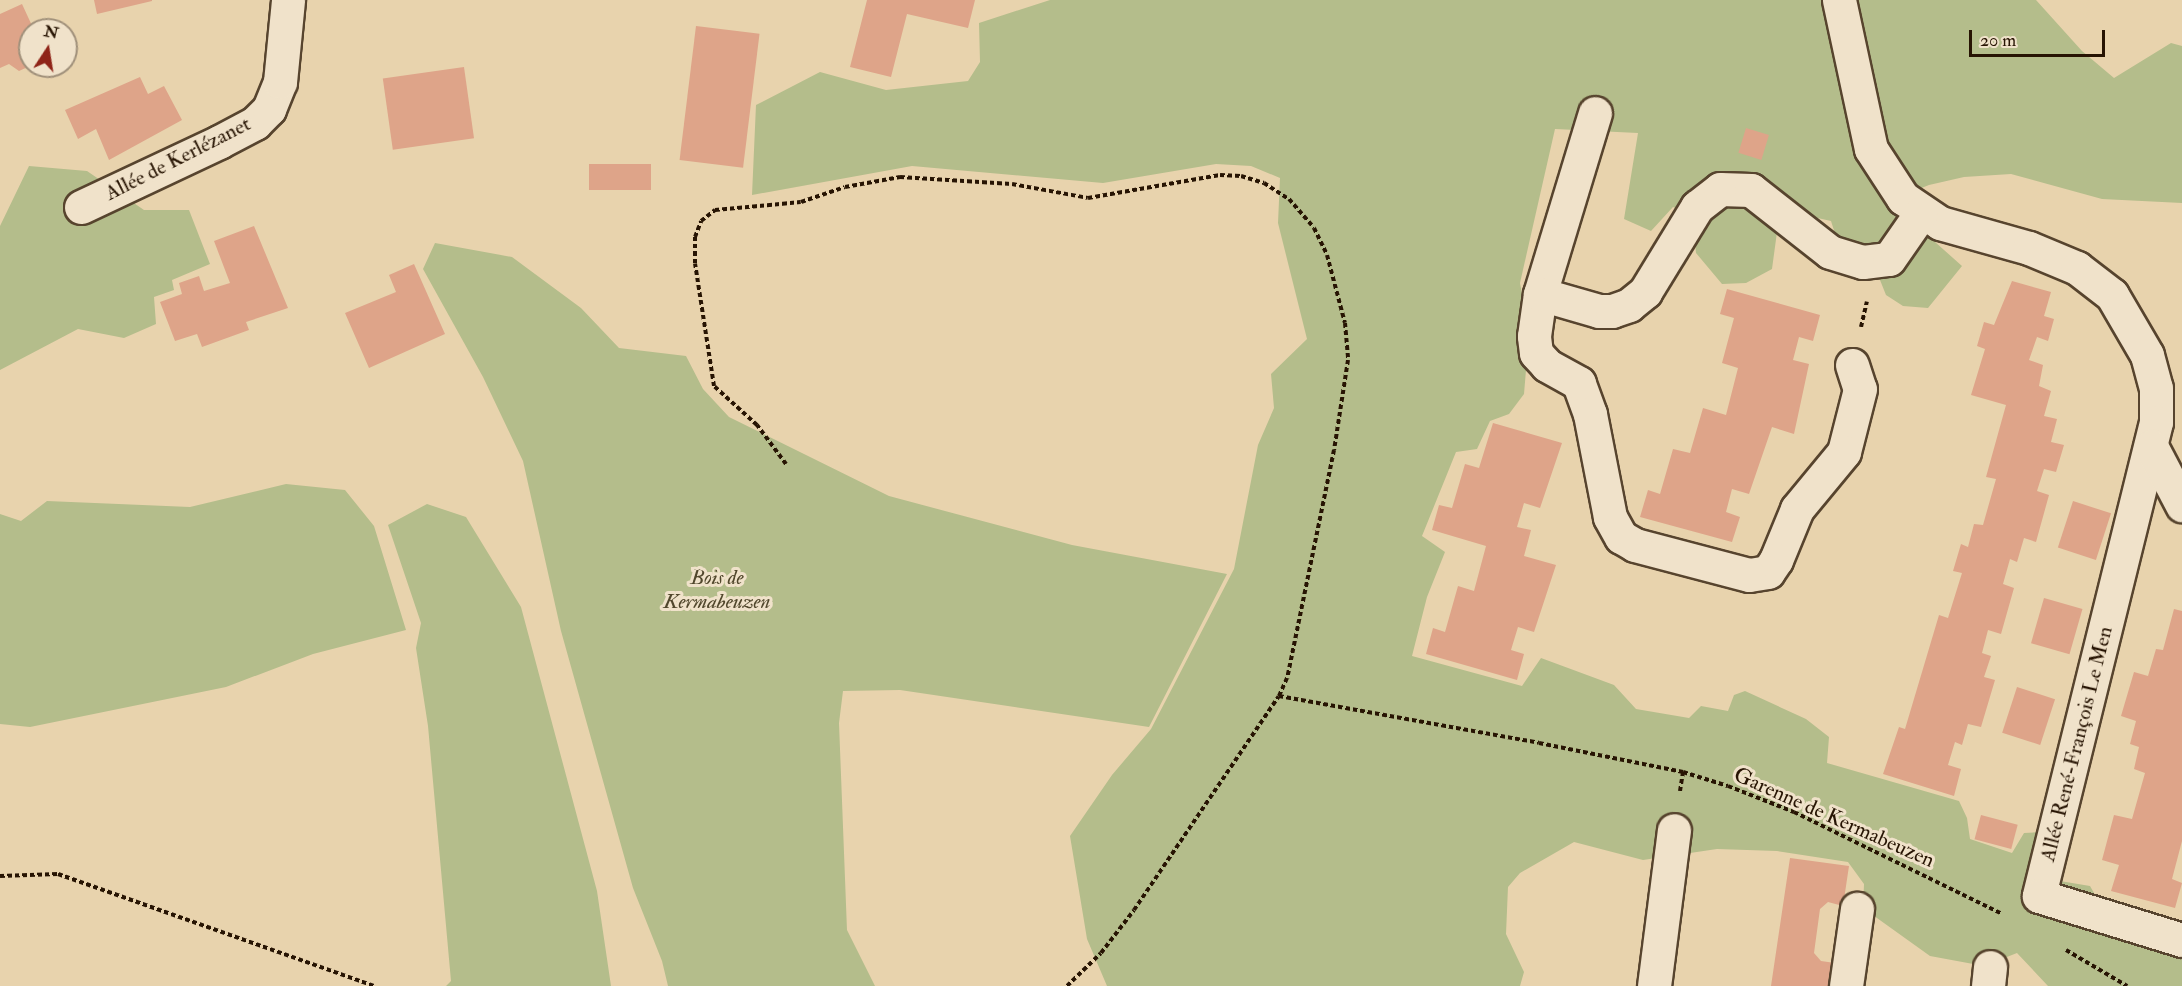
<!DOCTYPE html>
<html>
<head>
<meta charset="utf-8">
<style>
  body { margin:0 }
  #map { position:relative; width:2182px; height:986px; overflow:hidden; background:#e8d3ad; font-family:"IM FELL Double Pica",serif }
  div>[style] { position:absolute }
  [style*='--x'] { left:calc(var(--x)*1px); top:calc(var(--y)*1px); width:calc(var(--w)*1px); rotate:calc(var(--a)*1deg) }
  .green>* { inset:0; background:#b4bd8b }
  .building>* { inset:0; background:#dea489; transform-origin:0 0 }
  .path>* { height:4px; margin-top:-2px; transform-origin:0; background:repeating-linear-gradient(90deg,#271403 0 4.5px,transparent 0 7.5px) }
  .roads { filter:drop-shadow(2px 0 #57442e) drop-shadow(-2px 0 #57442e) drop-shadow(0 2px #57442e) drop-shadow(0 -2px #57442e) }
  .street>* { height:33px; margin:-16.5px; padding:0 16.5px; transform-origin:16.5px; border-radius:16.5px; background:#f0e2ca }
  span { translate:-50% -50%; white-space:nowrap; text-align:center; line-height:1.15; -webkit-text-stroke:6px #f0e2ca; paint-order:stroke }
  .street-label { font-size:21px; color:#271403 }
  .park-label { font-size:21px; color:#51472c; font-style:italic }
  .north { position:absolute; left:18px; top:18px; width:60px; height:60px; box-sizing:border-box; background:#f0e2ca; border:2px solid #a0907a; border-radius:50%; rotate:12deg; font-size:16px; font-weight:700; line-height:24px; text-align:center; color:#271403 }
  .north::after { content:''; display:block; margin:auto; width:21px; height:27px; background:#8f2418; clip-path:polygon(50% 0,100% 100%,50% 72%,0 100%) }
  .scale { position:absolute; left:1969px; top:30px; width:136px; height:27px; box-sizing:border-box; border:3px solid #271403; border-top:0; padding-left:8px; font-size:18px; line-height:21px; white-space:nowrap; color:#271403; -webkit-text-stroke:4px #f0e2ca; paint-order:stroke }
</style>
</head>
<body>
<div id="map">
  <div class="green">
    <i style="clip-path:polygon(1050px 0,2036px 0,2082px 51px,2114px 78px,2171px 43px,2182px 46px,2182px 203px,2102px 199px,2011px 174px,1964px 177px,1929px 185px,1889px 201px,1962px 266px,1928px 308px,1903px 306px,1886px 295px,1880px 280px,1839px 246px,1831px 221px,1749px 203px,1777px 232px,1772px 269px,1746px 283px,1722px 284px,1696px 253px,1692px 214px,1673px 207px,1651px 231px,1624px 219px,1638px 133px,1555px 129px,1520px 283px,1529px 334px,1524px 394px,1509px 414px,1490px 421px,1477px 449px,1456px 452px,1422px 536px,1445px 552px,1427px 597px,1412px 656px,1522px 686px,1541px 658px,1614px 685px,1636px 709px,1689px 718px,1701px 706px,1728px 711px,1734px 695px,1745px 691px,1806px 719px,1829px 737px,1827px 763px,1959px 801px,1967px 818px,1970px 839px,2012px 853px,2024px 833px,2041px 832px,2040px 861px,2060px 881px,2090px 886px,2105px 912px,2182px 930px,2182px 986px,2048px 986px,2017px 953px,1984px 966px,1930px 956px,1863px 908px,1864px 884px,1848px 862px,1777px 851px,1717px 849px,1643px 860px,1574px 842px,1520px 873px,1508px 887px,1506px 934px,1524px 972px,1520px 986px,1107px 986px,1087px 939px,1070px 836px,1112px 775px,1151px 729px,1234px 569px,1258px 445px,1274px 408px,1271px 374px,1307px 339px,1278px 223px,1280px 178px,1251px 166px,1216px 164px,1103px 183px,912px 166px,752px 195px,756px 105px,820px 72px,886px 90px,968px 81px,980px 62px,979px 23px)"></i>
    <i style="clip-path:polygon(29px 166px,87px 171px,144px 210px,189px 210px,210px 264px,172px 280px,174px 290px,154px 297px,156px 324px,124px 338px,78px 329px,0 370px,0 226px)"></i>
    <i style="clip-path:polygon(435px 243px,512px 257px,581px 308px,619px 348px,686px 356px,703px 389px,729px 417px,889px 496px,1072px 545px,1227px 574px,1149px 727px,900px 690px,843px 691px,839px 723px,847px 930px,875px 986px,668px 986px,662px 961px,633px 888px,561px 631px,523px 461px,483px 377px,423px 269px)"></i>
    <i style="clip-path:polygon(286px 484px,345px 490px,374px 526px,406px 630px,313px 654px,226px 687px,30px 727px,0 724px,0 514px,21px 521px,47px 501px,190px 507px)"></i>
    <i style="clip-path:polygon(427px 504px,466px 517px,521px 607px,597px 891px,611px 986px,446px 986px,451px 981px,428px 726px,416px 648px,421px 623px,388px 525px)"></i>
  </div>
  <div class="building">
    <i style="clip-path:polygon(94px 0,152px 0,152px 1px,97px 14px)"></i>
    <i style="clip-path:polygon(867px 0,975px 0,968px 28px,907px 14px,891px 77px,850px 67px)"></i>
    <i style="clip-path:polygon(22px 4px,34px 30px,30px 30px,30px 66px,19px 71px,9px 64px,0 68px,0 14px)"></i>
    <i style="left:696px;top:26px;width:64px;height:135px;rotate:7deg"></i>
    <i style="left:464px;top:67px;width:72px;height:82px;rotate:82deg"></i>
    <i style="clip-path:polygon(140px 77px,148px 94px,164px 86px,182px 120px,109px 160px,96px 129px,78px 139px,65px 110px)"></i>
    <i style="left:1746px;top:128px;width:24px;height:26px;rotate:17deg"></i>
    <i style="left:589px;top:164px;width:62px;height:26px"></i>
    <i style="clip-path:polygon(254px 226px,288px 308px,246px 322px,249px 330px,202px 347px,197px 334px,175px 341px,160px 302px,182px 294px,179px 283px,199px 276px,204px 291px,230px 283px,214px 241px)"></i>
    <i style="clip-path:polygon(414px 264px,445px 334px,369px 368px,345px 313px,396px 292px,389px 275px)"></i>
    <i style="clip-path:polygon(2012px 281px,2051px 292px,2044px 316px,2054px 319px,2048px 341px,2037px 337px,2029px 360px,2043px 365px,2039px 386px,2051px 391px,2044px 416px,2057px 419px,2051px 442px,2064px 445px,2056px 472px,2044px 469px,2037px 491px,2049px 495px,2036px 542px,2024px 538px,2017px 562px,2010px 559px,2003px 584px,2014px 588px,2001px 634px,1988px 630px,1982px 653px,1991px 656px,1984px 677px,1995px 680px,1981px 727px,1968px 724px,1962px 745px,1955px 742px,1948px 765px,1961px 769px,1954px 796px,1883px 774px,1899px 727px,1905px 729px,1939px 615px,1948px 618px,1962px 573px,1953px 571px,1961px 544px,1968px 547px,1974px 524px,1983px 525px,1996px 479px,1986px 477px,2006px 405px,1971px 395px,1985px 349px,1977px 346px,1984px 322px,1994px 325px)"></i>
    <i style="clip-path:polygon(1727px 289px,1820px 315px,1813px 341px,1799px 337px,1793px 360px,1809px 364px,1794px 434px,1772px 427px,1749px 494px,1732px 489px,1726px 512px,1740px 517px,1732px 542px,1640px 517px,1648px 490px,1660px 494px,1673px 449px,1690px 453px,1703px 408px,1726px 415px,1738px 368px,1722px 363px,1734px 318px,1720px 314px)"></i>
    <i style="clip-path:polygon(1493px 423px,1562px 443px,1540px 508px,1524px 503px,1517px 527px,1531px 530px,1524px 556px,1556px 565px,1534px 632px,1518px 627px,1511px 650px,1524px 654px,1517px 680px,1426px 654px,1433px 628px,1445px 632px,1458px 586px,1474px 591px,1486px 546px,1432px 530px,1439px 505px,1452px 508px,1465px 464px,1479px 468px)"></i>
    <i style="left:2073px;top:501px;width:40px;height:49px;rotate:18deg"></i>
    <i style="left:2044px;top:598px;width:40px;height:47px;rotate:16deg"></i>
    <i style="clip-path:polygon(2174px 609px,2182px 611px,2182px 841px,2172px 879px,2182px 883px,2175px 908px,2111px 891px,2119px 865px,2102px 860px,2114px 815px,2132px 819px,2145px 773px,2134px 769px,2139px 747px,2130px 744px,2136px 721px,2121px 716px,2134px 672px,2148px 676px,2156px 649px,2163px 650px)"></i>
    <i style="left:2017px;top:687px;width:40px;height:48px;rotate:18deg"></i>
    <i style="left:1981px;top:815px;width:38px;height:25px;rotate:15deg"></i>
    <i style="clip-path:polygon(1790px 858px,1849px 866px,1843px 906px,1828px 902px,1820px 909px,1814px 953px,1821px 961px,1835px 963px,1832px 986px,1771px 986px)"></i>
  </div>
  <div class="path">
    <i style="--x:1861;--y:327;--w:26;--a:-77"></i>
    <i style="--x:786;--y:464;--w:49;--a:-126.6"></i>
    <i style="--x:757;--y:425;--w:58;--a:-137.8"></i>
    <i style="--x:714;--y:386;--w:124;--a:-98.8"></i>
    <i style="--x:695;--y:263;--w:26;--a:-90"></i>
    <i style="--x:695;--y:237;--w:17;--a:-69"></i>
    <i style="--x:701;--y:221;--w:18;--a:-38"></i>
    <i style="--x:715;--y:210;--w:86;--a:-5.3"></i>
    <i style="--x:801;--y:202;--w:46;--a:-18.8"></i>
    <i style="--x:845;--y:187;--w:56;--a:-10.3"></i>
    <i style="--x:900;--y:177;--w:112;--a:3.6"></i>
    <i style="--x:1012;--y:184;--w:77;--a:10.4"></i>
    <i style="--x:1088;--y:198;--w:134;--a:-9.9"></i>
    <i style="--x:1220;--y:175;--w:21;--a:3"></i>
    <i style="--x:1241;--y:176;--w:24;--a:17"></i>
    <i style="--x:1264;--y:183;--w:30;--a:33"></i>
    <i style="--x:1289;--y:199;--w:38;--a:49"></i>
    <i style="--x:1314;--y:228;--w:30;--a:64"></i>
    <i style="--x:1327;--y:255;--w:70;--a:75.2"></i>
    <i style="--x:1345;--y:323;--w:37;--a:85"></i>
    <i style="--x:1348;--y:360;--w:91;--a:98.8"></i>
    <i style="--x:1334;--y:450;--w:233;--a:101.6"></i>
    <i style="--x:1287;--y:678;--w:20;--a:114"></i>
    <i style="--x:1680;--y:791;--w:19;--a:-81"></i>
    <i style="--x:0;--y:876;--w:58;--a:-2"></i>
    <i style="--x:58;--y:874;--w:335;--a:19.5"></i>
    <i style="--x:2066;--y:950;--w:71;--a:30.5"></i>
    <i style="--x:1067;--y:986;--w:47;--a:-44.1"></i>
    <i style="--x:1101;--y:953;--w:54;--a:-52.5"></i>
    <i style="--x:1134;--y:910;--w:258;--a:-55.9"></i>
    <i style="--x:1279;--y:696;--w:264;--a:10.2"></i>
    <i style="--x:1539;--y:743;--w:147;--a:11.4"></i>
    <i style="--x:1683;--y:772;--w:47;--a:17.3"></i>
    <i style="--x:1728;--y:786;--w:71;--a:21.5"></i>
    <i style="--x:1794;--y:812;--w:232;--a:26.1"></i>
  </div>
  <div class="roads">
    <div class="street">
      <i style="--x:1839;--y:0;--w:152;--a:77.9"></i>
      <i style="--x:1871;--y:149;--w:59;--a:56.9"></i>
      <i style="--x:1903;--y:198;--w:45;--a:34"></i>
      <i style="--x:1940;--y:223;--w:92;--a:15.7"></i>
      <i style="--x:2029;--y:248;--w:52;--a:22.6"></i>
      <i style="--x:2077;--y:268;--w:44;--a:37.6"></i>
      <i style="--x:2112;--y:295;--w:69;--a:59.7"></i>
      <i style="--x:2147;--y:355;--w:34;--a:75"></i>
      <i style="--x:2156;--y:388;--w:34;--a:90"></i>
      <i style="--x:2156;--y:422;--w:488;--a:103.9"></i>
      <i style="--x:2039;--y:896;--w:150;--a:17.1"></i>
      <i style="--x:81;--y:207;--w:153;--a:-25.2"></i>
      <i style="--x:219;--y:142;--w:41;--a:-27.8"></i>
      <i style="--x:255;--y:123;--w:20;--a:-45"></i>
      <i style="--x:269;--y:109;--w:29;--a:-68"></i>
      <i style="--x:280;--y:82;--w:82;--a:-84.4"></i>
      <i style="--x:1540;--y:294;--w:189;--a:-73.1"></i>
      <i style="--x:1852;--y:365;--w:25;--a:72"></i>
      <i style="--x:1860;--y:389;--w:65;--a:104.3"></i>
      <i style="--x:1844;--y:452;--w:74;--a:129.5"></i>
      <i style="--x:1797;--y:509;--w:55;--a:112.4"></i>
      <i style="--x:1776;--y:560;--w:14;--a:124"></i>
      <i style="--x:1768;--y:572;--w:19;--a:171"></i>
      <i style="--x:1749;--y:575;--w:118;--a:-165.3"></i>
      <i style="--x:1635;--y:545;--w:16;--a:-150"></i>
      <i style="--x:1621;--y:537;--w:23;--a:-119"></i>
      <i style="--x:1610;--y:517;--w:105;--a:-101"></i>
      <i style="--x:1590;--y:414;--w:33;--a:-110"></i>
      <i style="--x:1579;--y:383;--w:37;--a:-151"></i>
      <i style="--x:1547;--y:365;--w:16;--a:-133"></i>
      <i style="--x:1536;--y:353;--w:17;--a:-97"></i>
      <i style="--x:1534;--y:336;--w:42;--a:-81.9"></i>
      <i style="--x:1540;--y:294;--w:61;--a:16.1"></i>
      <i style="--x:1599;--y:311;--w:13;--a:0"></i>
      <i style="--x:1612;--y:311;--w:18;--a:-19"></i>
      <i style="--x:1629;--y:305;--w:21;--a:-39"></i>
      <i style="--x:1645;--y:292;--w:100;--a:-58.5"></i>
      <i style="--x:1697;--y:207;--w:29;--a:-38"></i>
      <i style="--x:1720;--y:189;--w:31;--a:2"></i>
      <i style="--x:1751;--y:190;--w:100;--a:38.1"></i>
      <i style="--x:1830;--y:252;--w:34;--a:17"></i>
      <i style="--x:1863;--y:262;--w:26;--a:-7"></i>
      <i style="--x:1889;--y:259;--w:56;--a:-55.2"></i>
      <i style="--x:2151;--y:446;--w:67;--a:62.3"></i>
      <i style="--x:1654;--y:986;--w:157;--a:-82.7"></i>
      <i style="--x:1846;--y:986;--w:78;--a:-81.9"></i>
      <i style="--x:1988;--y:986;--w:19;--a:-84"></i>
    </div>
  </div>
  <div class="street-label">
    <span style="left:178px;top:159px;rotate:-27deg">Allée de Kerlézanet</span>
    <span style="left:2077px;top:744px;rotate:-76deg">Allée René-François Le Men</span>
    <span style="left:1834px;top:818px;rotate:24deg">Garenne de Kermabeuzen</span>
  </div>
  <div class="park-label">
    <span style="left:717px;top:590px">Bois de<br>Kermabeuzen</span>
  </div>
  <div class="north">N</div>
  <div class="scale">20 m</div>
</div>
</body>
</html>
